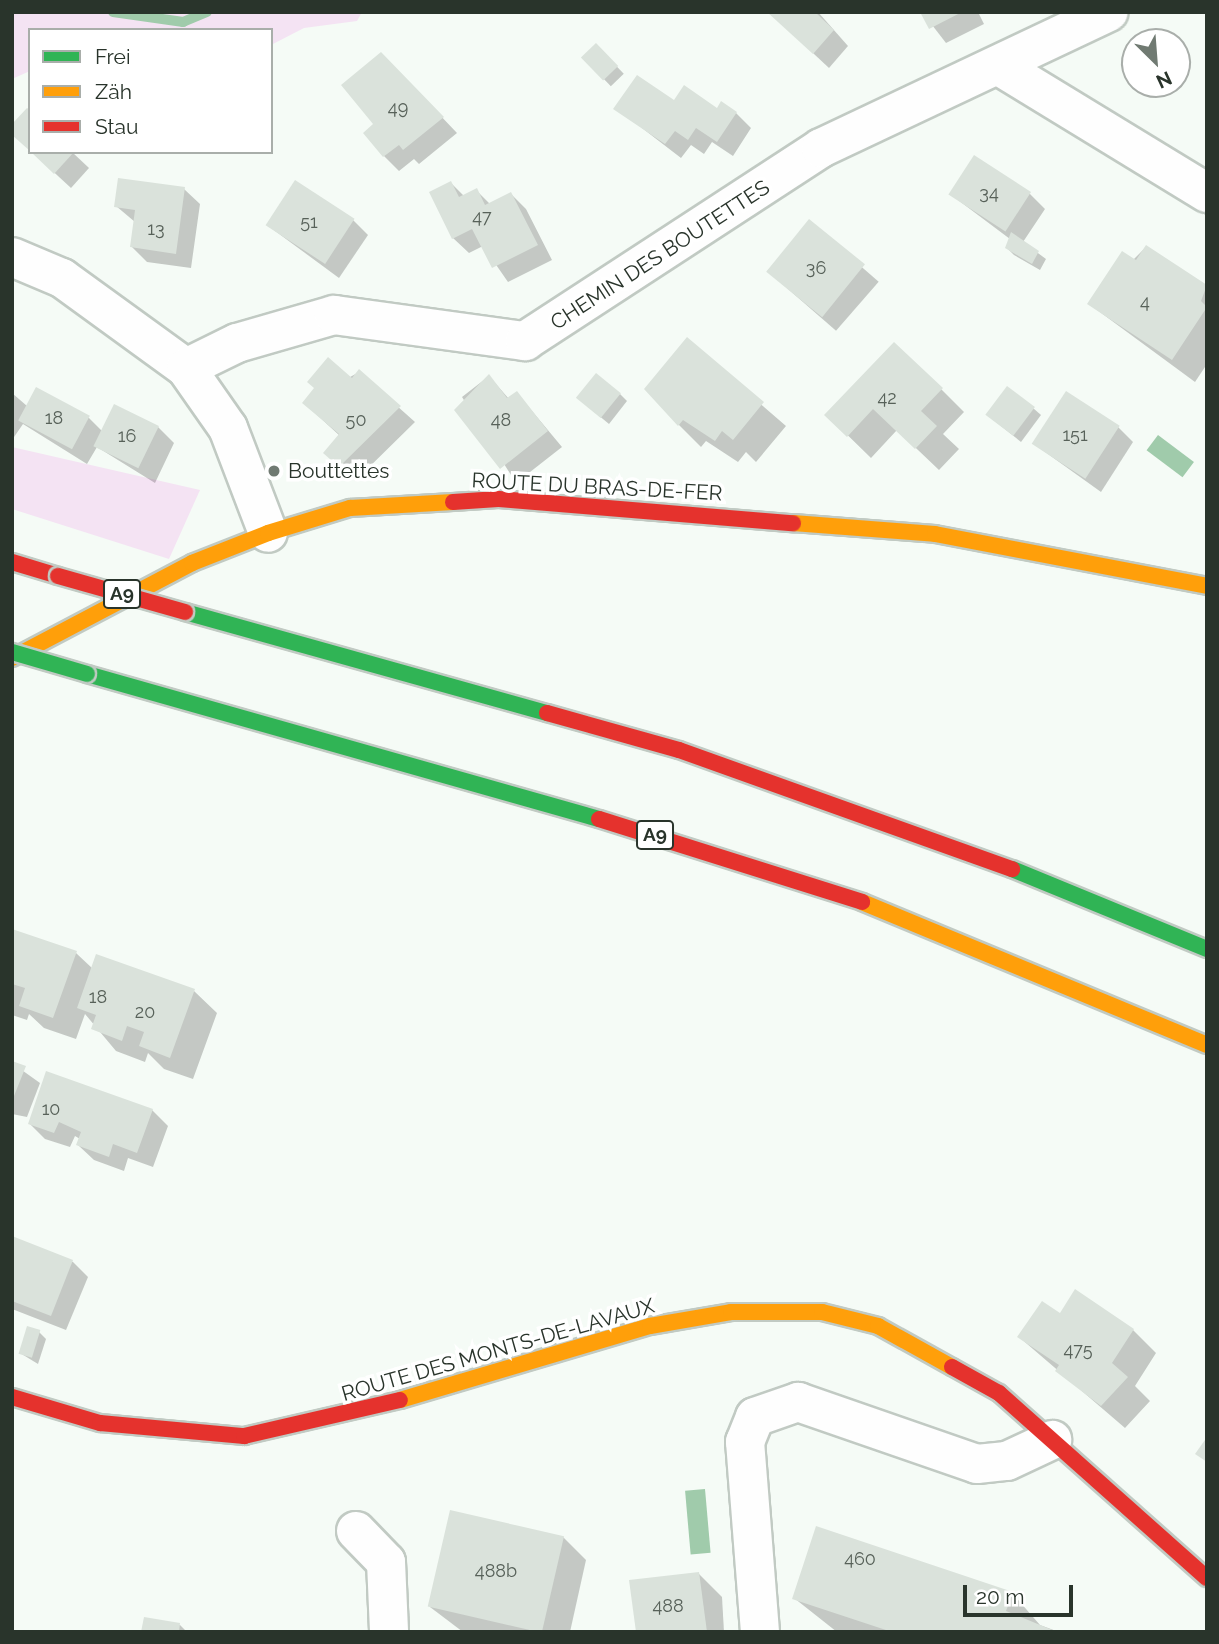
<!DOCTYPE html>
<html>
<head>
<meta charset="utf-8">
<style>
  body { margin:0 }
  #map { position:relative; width:1219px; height:1644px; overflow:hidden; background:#f5fbf6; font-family:Raleway,sans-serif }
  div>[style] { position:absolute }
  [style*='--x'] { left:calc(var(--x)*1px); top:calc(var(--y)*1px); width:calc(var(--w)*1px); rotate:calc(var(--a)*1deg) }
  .green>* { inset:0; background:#f4e3f3 }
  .water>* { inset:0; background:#a0cbab; transform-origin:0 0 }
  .shadow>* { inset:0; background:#0003; transform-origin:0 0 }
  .stream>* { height:10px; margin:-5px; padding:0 5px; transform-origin:5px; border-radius:5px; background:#a0cbab }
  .building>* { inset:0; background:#dae2db; transform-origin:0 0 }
  .roads { filter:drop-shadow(2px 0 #c1cac3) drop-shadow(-2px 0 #c1cac3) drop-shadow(0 2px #c1cac3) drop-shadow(0 -2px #c1cac3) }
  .street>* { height:38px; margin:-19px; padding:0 19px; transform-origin:19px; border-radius:19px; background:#fefefe }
  .fast>* { height:16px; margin:-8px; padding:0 8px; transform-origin:8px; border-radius:8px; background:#30b455 }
  .slow>* { height:16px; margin:-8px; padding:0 8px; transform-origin:8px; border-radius:8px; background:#ff9f0a }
  .jam>* { height:16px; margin:-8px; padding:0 8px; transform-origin:8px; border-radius:8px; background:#e5322d }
  .bridges { filter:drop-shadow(2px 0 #c1cac3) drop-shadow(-2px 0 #c1cac3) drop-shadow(0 2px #c1cac3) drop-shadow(0 -2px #c1cac3) }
  .fast-bridge>* { height:16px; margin:-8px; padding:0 8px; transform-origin:8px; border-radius:8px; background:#30b455 }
  .jam-bridge>* { height:16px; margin:-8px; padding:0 8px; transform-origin:8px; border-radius:8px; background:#e5322d }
  .dots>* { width:19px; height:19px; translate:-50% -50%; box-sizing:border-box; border:4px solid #fff; border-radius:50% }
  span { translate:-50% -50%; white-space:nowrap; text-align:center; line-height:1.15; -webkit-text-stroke:7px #fff; paint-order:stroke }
  .number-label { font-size:18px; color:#576159 }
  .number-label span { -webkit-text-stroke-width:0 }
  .shield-label span { padding:2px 5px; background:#fff; border:2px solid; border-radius:5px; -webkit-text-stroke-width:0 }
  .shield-label { font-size:19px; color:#29342b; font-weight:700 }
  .street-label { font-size:21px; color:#29342b }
  .poi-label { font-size:21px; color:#29342b }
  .left { translate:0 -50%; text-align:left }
  .frame { position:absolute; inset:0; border:14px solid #29342b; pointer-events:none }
  .legend { position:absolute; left:28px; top:28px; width:245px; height:126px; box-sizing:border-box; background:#fff; border:2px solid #a9aeaa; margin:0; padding:9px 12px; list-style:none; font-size:21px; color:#29342b }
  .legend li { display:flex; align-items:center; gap:14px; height:35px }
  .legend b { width:35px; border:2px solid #a9aeaa }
  .north { position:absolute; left:1121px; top:28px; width:70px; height:70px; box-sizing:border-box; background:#fff; border:2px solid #a9aeaa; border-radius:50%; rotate:155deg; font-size:19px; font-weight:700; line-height:28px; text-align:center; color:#29342b }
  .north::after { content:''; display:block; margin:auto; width:24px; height:32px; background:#707a72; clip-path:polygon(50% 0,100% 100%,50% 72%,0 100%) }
  .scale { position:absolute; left:963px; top:1585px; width:110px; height:32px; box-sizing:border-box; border:4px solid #29342b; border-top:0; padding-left:9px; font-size:21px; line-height:24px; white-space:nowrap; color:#29342b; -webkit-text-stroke:5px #fff; paint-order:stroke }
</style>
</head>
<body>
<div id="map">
  <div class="green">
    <i style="clip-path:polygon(12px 12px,362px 12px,357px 21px,304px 28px,271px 45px,271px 30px,30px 30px,30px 71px,12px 79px)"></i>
    <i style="clip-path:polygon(12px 447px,200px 490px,169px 559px,12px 509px)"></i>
  </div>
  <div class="water">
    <i style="left:1158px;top:435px;width:45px;height:19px;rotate:37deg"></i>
    <i style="left:705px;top:1489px;width:64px;height:20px;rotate:85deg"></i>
  </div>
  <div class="shadow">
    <i style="clip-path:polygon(769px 12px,818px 12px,848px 46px,829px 68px)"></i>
    <i style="clip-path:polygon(922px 12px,978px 12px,984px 24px,946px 43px)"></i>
    <i style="left:596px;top:45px;width:40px;height:18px;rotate:46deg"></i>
    <i style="clip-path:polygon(396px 69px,457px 133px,419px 164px,414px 159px,399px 171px,384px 156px,375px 124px)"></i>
    <i style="clip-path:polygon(674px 102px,736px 113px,751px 128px,733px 156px,712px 142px,704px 154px,691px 145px,681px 158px,616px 108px)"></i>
    <i style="clip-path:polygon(32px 152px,72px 152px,89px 168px,71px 188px)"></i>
    <i style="clip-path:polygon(451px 183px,464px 196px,476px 190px,490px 204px,511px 194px,526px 209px,552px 260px,508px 282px,483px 246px,469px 253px,453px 238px)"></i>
    <i style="clip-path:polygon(184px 189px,200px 204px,191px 268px,147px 262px,132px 247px,135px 222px,116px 206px)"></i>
    <i style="clip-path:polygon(950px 194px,1030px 194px,1045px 209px,1023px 242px,1046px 259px,1040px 270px,1014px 255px,1007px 248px,1010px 239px)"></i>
    <i style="clip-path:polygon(353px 220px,368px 235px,339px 278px,267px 225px)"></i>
    <i style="left:810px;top:222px;width:91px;height:65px;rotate:41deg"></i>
    <i style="clip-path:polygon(1146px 247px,1207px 287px,1207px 364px,1195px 382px,1089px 304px)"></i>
    <i style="clip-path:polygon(687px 340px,786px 426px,756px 462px,746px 452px,738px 462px,706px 441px,701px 447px,679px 425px)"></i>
    <i style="clip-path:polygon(359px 372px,415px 422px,355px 481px,325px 453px,340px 436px,304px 403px)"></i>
    <i style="clip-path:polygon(489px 376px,509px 399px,517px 393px,562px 447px,516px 483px,462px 397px)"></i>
    <i style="clip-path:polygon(941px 389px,964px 412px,943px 434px,959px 449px,939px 470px,897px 430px,871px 458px,827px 415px)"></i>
    <i style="clip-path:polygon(12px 393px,27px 406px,89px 418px,103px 432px,115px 406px,158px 427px,174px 443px,155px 483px,97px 447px,87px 464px,23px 424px,12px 440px)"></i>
    <i style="clip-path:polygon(620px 394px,627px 401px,609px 424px,586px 405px)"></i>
    <i style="clip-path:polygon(1033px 408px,1041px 415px,1021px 442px,987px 415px)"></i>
    <i style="clip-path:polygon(1118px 427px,1133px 442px,1101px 492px,1034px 444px)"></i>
    <i style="clip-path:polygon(12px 931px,76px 953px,93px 969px,194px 991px,217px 1013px,193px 1079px,164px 1069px,148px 1053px,145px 1062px,116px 1051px,85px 1014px,76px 1039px,44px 1028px,29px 1014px,27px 1020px,12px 1015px)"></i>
    <i style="clip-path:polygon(12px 1063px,40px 1083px,27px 1117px,12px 1114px)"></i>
    <i style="clip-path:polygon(152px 1110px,168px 1126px,153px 1167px,128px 1158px,124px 1171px,94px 1160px,78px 1145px,80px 1139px,75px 1136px,70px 1147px,45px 1139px,30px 1124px)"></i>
    <i style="clip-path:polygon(12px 1238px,73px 1262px,88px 1277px,66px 1330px,12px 1309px)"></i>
    <i style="clip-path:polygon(1060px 1316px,1133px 1330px,1156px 1353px,1135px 1386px,1150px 1401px,1125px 1428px,1019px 1337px)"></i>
    <i style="clip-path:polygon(39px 1332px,46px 1339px,38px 1364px,20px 1353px)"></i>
    <i style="clip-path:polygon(563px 1537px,586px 1560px,570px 1632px,463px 1632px,430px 1607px)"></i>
    <i style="clip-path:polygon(699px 1574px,722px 1597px,724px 1632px,637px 1632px)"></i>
    <i style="clip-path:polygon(1012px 1593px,1040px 1625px,1059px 1632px,837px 1632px,794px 1598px)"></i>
    <i style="clip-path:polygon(180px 1625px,187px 1632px,143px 1632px)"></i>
  </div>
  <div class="stream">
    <i style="--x:113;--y:12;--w:71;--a:8.1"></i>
    <i style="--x:183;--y:22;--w:26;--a:-23"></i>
  </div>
  <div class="building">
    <i style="clip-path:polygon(767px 12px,815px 12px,834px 30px,813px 54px)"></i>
    <i style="clip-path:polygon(920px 12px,962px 12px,929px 29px)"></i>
    <i style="left:596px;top:43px;width:32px;height:21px;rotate:46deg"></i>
    <i style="clip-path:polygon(381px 52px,444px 117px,403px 150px,399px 145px,383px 157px,363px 133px,373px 124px,341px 85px)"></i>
    <i style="clip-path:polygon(637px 75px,674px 100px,684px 85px,717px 108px,721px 101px,737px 112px,717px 142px,696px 128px,688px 140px,675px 131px,665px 144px,613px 109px)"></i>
    <i style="clip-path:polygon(27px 108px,30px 110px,30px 151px,12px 135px,12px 124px)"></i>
    <i style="clip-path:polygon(31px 152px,74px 152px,54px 174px)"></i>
    <i style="left:974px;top:155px;width:68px;height:47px;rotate:33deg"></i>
    <i style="clip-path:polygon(118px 178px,185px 187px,176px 254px,130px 247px,135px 210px,114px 207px)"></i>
    <i style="left:295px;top:180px;width:71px;height:54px;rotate:33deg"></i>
    <i style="clip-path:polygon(451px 181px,459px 197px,477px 188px,485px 205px,511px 192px,538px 245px,492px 268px,472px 229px,452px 239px,429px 192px)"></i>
    <i style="left:809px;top:219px;width:72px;height:68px;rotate:39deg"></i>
    <i style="clip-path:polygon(1011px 232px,1039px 251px,1032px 264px,1005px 248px)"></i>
    <i style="clip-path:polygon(1146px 245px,1207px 285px,1201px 301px,1207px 307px,1172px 360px,1087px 304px,1122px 251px,1136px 260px)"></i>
    <i style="clip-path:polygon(687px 337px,764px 402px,733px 440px,722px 431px,715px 441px,683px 420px,678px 426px,644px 389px)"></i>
    <i style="clip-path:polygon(894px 342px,943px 388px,921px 411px,937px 426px,915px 449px,873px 409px,847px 437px,824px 415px)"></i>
    <i style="clip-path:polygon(328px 357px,352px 378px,359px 369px,401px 406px,339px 467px,323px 453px,339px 434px,302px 403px,314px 388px,307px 382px)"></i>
    <i style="left:596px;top:373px;width:32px;height:32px;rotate:39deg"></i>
    <i style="clip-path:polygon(489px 374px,507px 398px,517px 391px,548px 431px,500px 469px,454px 410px)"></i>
    <i style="left:1007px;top:386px;width:35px;height:36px;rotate:37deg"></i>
    <i style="left:36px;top:387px;width:61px;height:38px;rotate:28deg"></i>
    <i style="left:1066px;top:391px;width:64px;height:63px;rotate:33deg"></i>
    <i style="left:114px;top:404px;width:50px;height:47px;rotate:26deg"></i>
    <i style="clip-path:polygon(12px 929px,77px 951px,53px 1018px,19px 1006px,25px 988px,12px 984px)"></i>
    <i style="clip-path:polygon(96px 954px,195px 989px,170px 1058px,139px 1046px,144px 1032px,127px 1026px,122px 1041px,91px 1029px,96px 1015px,77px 1008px)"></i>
    <i style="clip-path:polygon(12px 1061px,26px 1066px,12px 1101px)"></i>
    <i style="clip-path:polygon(46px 1071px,153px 1109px,137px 1153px,113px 1144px,109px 1157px,76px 1145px,81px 1132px,59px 1122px,54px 1133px,28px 1124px)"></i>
    <i style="clip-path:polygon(12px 1236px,73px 1260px,51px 1316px,12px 1301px)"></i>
    <i style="clip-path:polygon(1075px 1289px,1134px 1329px,1112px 1363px,1128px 1377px,1101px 1406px,1055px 1371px,1059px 1365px,1017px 1337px,1042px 1301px,1060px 1313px)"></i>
    <i style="left:27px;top:1326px;width:14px;height:29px;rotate:17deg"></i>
    <i style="clip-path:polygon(1207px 1437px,1207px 1462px,1195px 1454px)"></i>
    <i style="left:450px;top:1510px;width:117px;height:99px;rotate:13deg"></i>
    <i style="clip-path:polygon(816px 1526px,1013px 1592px,1006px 1611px,1057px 1632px,892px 1632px,792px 1599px)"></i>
    <i style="clip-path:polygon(699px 1572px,707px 1632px,636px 1632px,629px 1580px)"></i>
    <i style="clip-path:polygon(144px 1617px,180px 1623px,179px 1632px,141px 1632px)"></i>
  </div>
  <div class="roads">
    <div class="street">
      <i style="--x:999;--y:66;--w:244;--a:31.4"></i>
      <i style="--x:12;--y:257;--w:54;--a:22.8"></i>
      <i style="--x:62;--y:278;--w:153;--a:36"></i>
      <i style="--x:186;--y:368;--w:73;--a:55"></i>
      <i style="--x:228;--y:428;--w:112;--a:69.1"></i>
      <i style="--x:186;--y:368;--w:57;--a:-26.1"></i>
      <i style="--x:237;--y:343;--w:101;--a:-16.1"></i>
      <i style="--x:334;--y:315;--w:193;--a:7.8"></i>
      <i style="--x:525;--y:341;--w:353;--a:-33.1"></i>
      <i style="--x:821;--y:148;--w:318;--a:-25.3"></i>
      <i style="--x:356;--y:1531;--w:43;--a:45.9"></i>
      <i style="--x:386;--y:1562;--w:70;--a:87.5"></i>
      <i style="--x:760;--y:1632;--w:191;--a:-94.5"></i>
      <i style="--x:745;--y:1442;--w:27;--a:-68"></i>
      <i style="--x:755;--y:1417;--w:46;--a:-19.2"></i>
      <i style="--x:798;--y:1402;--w:189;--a:19.1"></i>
      <i style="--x:977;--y:1464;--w:30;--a:-6"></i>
      <i style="--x:1007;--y:1461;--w:50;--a:-25"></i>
    </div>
    <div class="fast">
      <i style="--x:185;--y:612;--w:376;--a:15.6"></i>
      <i style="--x:87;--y:674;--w:532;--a:15.81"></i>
      <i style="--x:1012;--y:869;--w:211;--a:22.3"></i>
    </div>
    <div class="slow">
      <i style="--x:793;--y:523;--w:142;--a:4.4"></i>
      <i style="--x:935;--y:534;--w:277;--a:10.8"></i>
      <i style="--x:12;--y:658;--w:204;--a:-27.8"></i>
      <i style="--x:192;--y:563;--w:82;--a:-21.5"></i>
      <i style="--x:268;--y:533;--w:86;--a:-17"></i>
      <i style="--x:350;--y:508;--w:103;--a:-3.3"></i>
      <i style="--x:862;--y:902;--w:373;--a:22.5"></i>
      <i style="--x:400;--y:1400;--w:261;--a:-16.5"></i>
      <i style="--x:650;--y:1326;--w:82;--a:-9.8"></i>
      <i style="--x:731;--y:1312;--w:91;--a:0"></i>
      <i style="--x:822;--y:1312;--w:58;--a:14"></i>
      <i style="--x:878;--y:1326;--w:85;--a:29"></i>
    </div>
    <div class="jam">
      <i style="--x:453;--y:502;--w:45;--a:-3.8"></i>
      <i style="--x:498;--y:499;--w:296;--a:4.7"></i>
      <i style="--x:12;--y:562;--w:48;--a:16.9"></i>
      <i style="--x:547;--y:713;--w:137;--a:15.7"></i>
      <i style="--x:679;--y:750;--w:354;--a:19.7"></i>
      <i style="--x:599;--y:819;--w:276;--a:17.5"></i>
      <i style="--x:952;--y:1367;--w:54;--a:29"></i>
      <i style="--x:999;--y:1393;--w:278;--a:41.7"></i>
      <i style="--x:12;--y:1397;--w:92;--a:16.5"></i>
      <i style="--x:100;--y:1423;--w:145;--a:5.2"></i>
      <i style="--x:244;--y:1436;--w:160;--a:-13"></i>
    </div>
  </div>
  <div class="bridges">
    <div class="fast-bridge">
      <i style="--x:12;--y:652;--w:78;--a:16.3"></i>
    </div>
    <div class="jam-bridge">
      <i style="--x:58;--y:576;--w:132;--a:15.8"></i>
    </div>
  </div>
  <div class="dots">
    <i style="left:274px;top:471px;background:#707a72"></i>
  </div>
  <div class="number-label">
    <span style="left:398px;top:108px">49</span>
    <span style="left:989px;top:193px">34</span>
    <span style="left:482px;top:217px">47</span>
    <span style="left:309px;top:222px">51</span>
    <span style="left:156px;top:229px">13</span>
    <span style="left:816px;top:268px">36</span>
    <span style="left:1145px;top:302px">4</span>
    <span style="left:887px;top:398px">42</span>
    <span style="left:54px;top:418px">18</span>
    <span style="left:356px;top:420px">50</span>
    <span style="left:501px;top:420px">48</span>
    <span style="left:1075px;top:435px">151</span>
    <span style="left:127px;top:436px">16</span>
    <span style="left:98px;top:997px">18</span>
    <span style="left:145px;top:1012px">20</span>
    <span style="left:51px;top:1109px">10</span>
    <span style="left:1078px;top:1350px">475</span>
    <span style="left:860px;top:1559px">460</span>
    <span style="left:496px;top:1571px">488b</span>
    <span style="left:668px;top:1606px">488</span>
  </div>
  <div class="shield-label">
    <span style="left:122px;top:594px">A9</span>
    <span style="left:655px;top:835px">A9</span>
  </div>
  <div class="street-label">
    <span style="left:660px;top:255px;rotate:-33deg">CHEMIN DES BOUTETTES</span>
    <span style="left:597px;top:487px;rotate:3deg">ROUTE DU BRAS-DE-FER</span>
    <span style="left:498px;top:1350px;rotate:-16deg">ROUTE DES MONTS-DE-LAVAUX</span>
  </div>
  <div class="poi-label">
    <span class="left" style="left:288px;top:471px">Bouttettes</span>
  </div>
  <div class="frame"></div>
  <ul class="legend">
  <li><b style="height:9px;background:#30b455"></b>Frei</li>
  <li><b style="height:9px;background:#ff9f0a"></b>Zäh</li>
  <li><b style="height:9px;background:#e5322d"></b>Stau</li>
  </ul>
  <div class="north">N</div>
  <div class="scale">20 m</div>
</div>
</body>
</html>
